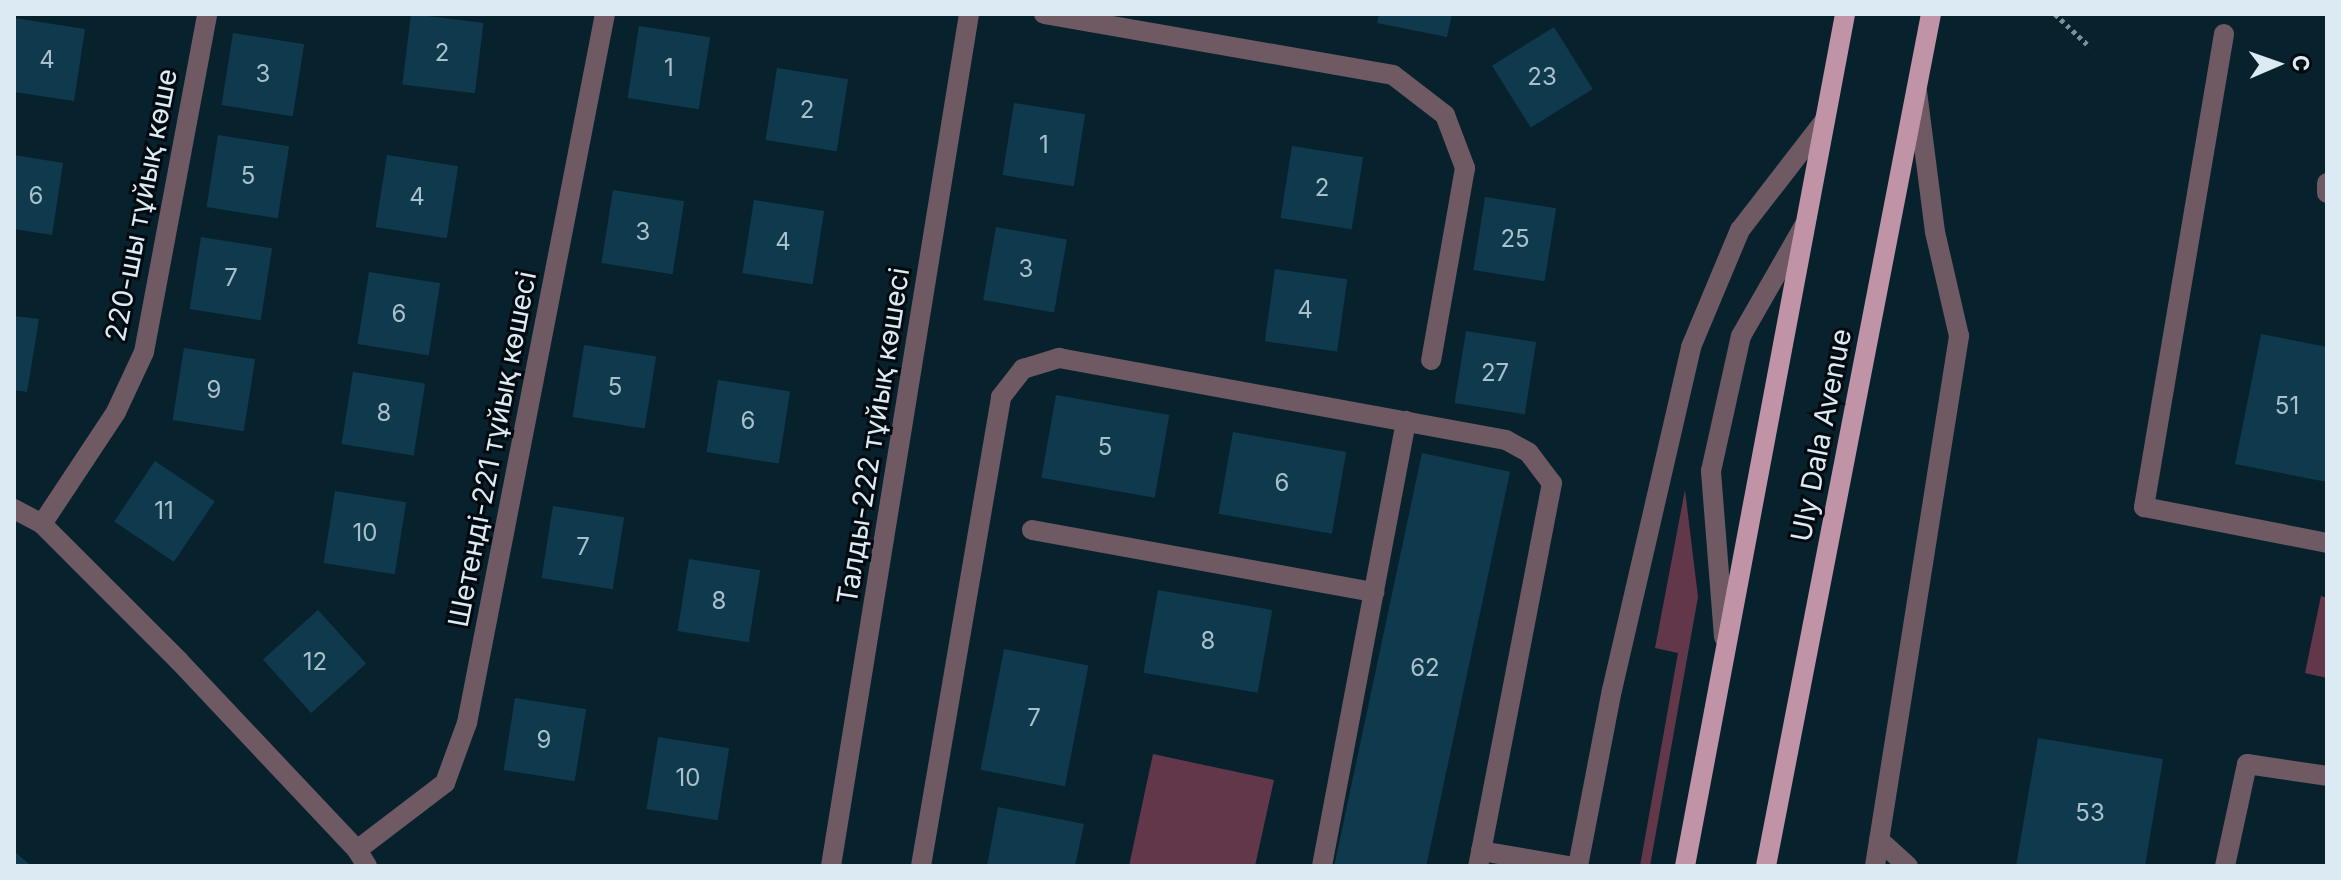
<!DOCTYPE html>
<html>
<head>
<meta charset="utf-8">
<style>
  body { margin:0 }
  #map { position:relative; width:2341px; height:880px; overflow:hidden; background:#08222d; font-family:Inter,sans-serif }
  div>[style] { position:absolute }
  [style*='--x'] { left:calc(var(--x)*1px); top:calc(var(--y)*1px); width:calc(var(--w)*1px); rotate:calc(var(--a)*1deg) }
  .green>* { inset:0; background:#62374a }
  .building>* { inset:0; background:#0f3a4d; transform-origin:0 0 }
  .path>* { height:5px; margin-top:-2.5px; transform-origin:0; background:repeating-linear-gradient(90deg,#7c9099 0 4px,transparent 0 8px) }
  .minor>* { height:20px; margin:-10px; padding:0 10px; transform-origin:10px; border-radius:10px; background:#6f5962 }
  .major>* { height:20px; margin:-10px; padding:0 10px; transform-origin:10px; border-radius:10px; background:#c093a6 }
  span { translate:-50% -50%; white-space:nowrap; text-align:center; line-height:1.15; -webkit-text-stroke:6px #020a0f; paint-order:stroke }
  .number-label { font-size:24px; color:#a9bfca }
  .number-label span { -webkit-text-stroke-width:0 }
  .street-label { font-size:28px; color:#dcebf3 }
  .frame { position:absolute; inset:0; border:16px solid #dcebf3; pointer-events:none }
  .north { position:absolute; left:2237px; top:24px; width:80px; height:80px; -webkit-text-stroke:6px #020a0f; paint-order:stroke; rotate:88deg; font-size:22px; font-weight:700; line-height:32px; text-align:center; color:#dcebf3 }
  .north::after { content:''; display:block; margin:auto; width:28px; height:36px; background:#dcebf3; clip-path:polygon(50% 0,100% 100%,50% 72%,0 100%) }
</style>
</head>
<body>
<div id="map">
  <div class="green">
    <i style="clip-path:polygon(1685px 490px,1698px 597px,1650px 866px,1640px 866px,1678px 653px,1655px 648px)"></i>
    <i style="clip-path:polygon(2321px 596px,2327px 598px,2327px 678px,2305px 673px)"></i>
    <i style="clip-path:polygon(1153px 754px,1274px 780px,1255px 866px,1129px 866px)"></i>
  </div>
  <div class="building">
    <i style="left:411px;top:14px;width:73px;height:71px;rotate:7deg"></i>
    <i style="clip-path:polygon(1379px 14px,1452px 14px,1447px 37px,1377px 23px)"></i>
    <i style="clip-path:polygon(14px 18px,85px 29px,74px 101px,14px 92px)"></i>
    <i style="left:639px;top:26px;width:72px;height:73px;rotate:9deg"></i>
    <i style="left:1554px;top:27px;width:73px;height:73px;rotate:58deg"></i>
    <i style="left:233px;top:33px;width:72px;height:73px;rotate:9deg"></i>
    <i style="left:777px;top:68px;width:72px;height:73px;rotate:9deg"></i>
    <i style="left:1014px;top:103px;width:72px;height:73px;rotate:9deg"></i>
    <i style="left:218px;top:135px;width:72px;height:73px;rotate:9deg"></i>
    <i style="left:1292px;top:146px;width:72px;height:73px;rotate:9deg"></i>
    <i style="clip-path:polygon(14px 155px,63px 163px,52px 235px,14px 229px)"></i>
    <i style="left:387px;top:155px;width:72px;height:73px;rotate:9deg"></i>
    <i style="left:613px;top:190px;width:72px;height:74px;rotate:9deg"></i>
    <i style="left:1485px;top:197px;width:72px;height:74px;rotate:9deg"></i>
    <i style="left:754px;top:200px;width:71px;height:74px;rotate:9deg"></i>
    <i style="left:996px;top:227px;width:72px;height:74px;rotate:10deg"></i>
    <i style="left:201px;top:237px;width:72px;height:73px;rotate:9deg"></i>
    <i style="left:1275px;top:269px;width:73px;height:73px;rotate:8deg"></i>
    <i style="left:369px;top:272px;width:72px;height:73px;rotate:9deg"></i>
    <i style="clip-path:polygon(14px 316px,39px 319px,27px 392px,14px 390px)"></i>
    <i style="left:1466px;top:331px;width:71px;height:73px;rotate:9deg"></i>
    <i style="clip-path:polygon(2261px 334px,2327px 347px,2327px 482px,2235px 464px)"></i>
    <i style="left:584px;top:345px;width:73px;height:73px;rotate:9deg"></i>
    <i style="left:184px;top:348px;width:72px;height:73px;rotate:9deg"></i>
    <i style="left:353px;top:372px;width:73px;height:73px;rotate:9deg"></i>
    <i style="left:718px;top:380px;width:73px;height:73px;rotate:9deg"></i>
    <i style="left:1056px;top:395px;width:115px;height:84px;rotate:10deg"></i>
    <i style="left:1233px;top:432px;width:115px;height:83px;rotate:10deg"></i>
    <i style="left:1422px;top:453px;width:90px;height:421px;rotate:12deg"></i>
    <i style="left:155px;top:461px;width:72px;height:73px;rotate:34deg"></i>
    <i style="left:335px;top:491px;width:72px;height:73px;rotate:9deg"></i>
    <i style="left:553px;top:506px;width:72px;height:73px;rotate:9deg"></i>
    <i style="left:689px;top:559px;width:72px;height:73px;rotate:9deg"></i>
    <i style="left:1158px;top:590px;width:116px;height:84px;rotate:10deg"></i>
    <i style="left:318px;top:610px;width:72px;height:74px;rotate:48deg"></i>
    <i style="left:1004px;top:649px;width:86px;height:123px;rotate:11deg"></i>
    <i style="left:515px;top:698px;width:72px;height:73px;rotate:9deg"></i>
    <i style="left:658px;top:737px;width:72px;height:73px;rotate:9deg"></i>
    <i style="clip-path:polygon(2038px 738px,2163px 759px,2145px 866px,2016px 866px)"></i>
    <i style="clip-path:polygon(998px 807px,1084px 824px,1075px 866px,987px 866px)"></i>
    <i style="clip-path:polygon(14px 851px,31px 866px,14px 866px)"></i>
  </div>
  <div class="path">
    <i style="--x:2055;--y:14;--w:48;--a:43.3"></i>
  </div>
  <div class="minor">
    <i style="--x:1044;--y:14;--w:354;--a:9.9"></i>
    <i style="--x:1393;--y:75;--w:66;--a:37.6"></i>
    <i style="--x:1445;--y:115;--w:57;--a:69.3"></i>
    <i style="--x:1465;--y:168;--w:195;--a:100"></i>
    <i style="--x:2224;--y:34;--w:480;--a:99.6"></i>
    <i style="--x:2144;--y:507;--w:187;--a:11.1"></i>
    <i style="--x:2327;--y:183;--w:10;--a:90"></i>
    <i style="--x:14;--y:509;--w:32;--a:28"></i>
    <i style="--x:42;--y:524;--w:194;--a:45"></i>
    <i style="--x:179;--y:661;--w:260;--a:46.7"></i>
    <i style="--x:357;--y:850;--w:19;--a:58"></i>
    <i style="--x:42;--y:524;--w:134;--a:-56.5"></i>
    <i style="--x:116;--y:412;--w:66;--a:-65"></i>
    <i style="--x:144;--y:352;--w:344;--a:-79.4"></i>
    <i style="--x:1032;--y:530;--w:348;--a:10.3"></i>
    <i style="--x:1724;--y:637;--w:167;--a:-94.5"></i>
    <i style="--x:1711;--y:471;--w:138;--a:-77.5"></i>
    <i style="--x:1741;--y:336;--w:127;--a:-60.2"></i>
    <i style="--x:1879;--y:840;--w:39;--a:42"></i>
    <i style="--x:357;--y:850;--w:111;--a:-37.3"></i>
    <i style="--x:445;--y:783;--w:64;--a:-69.9"></i>
    <i style="--x:467;--y:723;--w:722;--a:-78.99"></i>
    <i style="--x:1481;--y:851;--w:89;--a:9.7"></i>
    <i style="--x:831;--y:866;--w:863;--a:-80.8"></i>
    <i style="--x:921;--y:866;--w:476;--a:-80.3"></i>
    <i style="--x:1001;--y:397;--w:36;--a:-52"></i>
    <i style="--x:1023;--y:369;--w:38;--a:-17"></i>
    <i style="--x:1059;--y:358;--w:454;--a:10.4"></i>
    <i style="--x:1506;--y:440;--w:26;--a:29"></i>
    <i style="--x:1529;--y:453;--w:38;--a:53"></i>
    <i style="--x:1552;--y:483;--w:390;--a:100.9"></i>
    <i style="--x:1322;--y:866;--w:453;--a:-79.3"></i>
    <i style="--x:1578;--y:866;--w:179;--a:-79.1"></i>
    <i style="--x:1612;--y:690;--w:352;--a:-77"></i>
    <i style="--x:1691;--y:347;--w:127;--a:-67.3"></i>
    <i style="--x:1740;--y:230;--w:139;--a:-52.3"></i>
    <i style="--x:1875;--y:866;--w:537;--a:-80.99"></i>
    <i style="--x:1959;--y:336;--w:107;--a:-103"></i>
    <i style="--x:1935;--y:232;--w:141;--a:-97.3"></i>
    <i style="--x:2225;--y:866;--w:104;--a:-77.8"></i>
    <i style="--x:2247;--y:764;--w:81;--a:8.5"></i>
  </div>
  <div class="major">
    <i style="--x:1685;--y:866;--w:867;--a:-79.36"></i>
    <i style="--x:1766;--y:866;--w:868;--a:-79.04"></i>
  </div>
  <div class="number-label">
    <span style="left:442px;top:53px">2</span>
    <span style="left:47px;top:60px">4</span>
    <span style="left:669px;top:68px">1</span>
    <span style="left:263px;top:74px">3</span>
    <span style="left:1542px;top:77px">23</span>
    <span style="left:807px;top:110px">2</span>
    <span style="left:1044px;top:145px">1</span>
    <span style="left:248px;top:176px">5</span>
    <span style="left:1322px;top:188px">2</span>
    <span style="left:36px;top:196px">6</span>
    <span style="left:417px;top:197px">4</span>
    <span style="left:643px;top:232px">3</span>
    <span style="left:1515px;top:239px">25</span>
    <span style="left:783px;top:242px">4</span>
    <span style="left:1026px;top:269px">3</span>
    <span style="left:231px;top:278px">7</span>
    <span style="left:1305px;top:310px">4</span>
    <span style="left:399px;top:314px">6</span>
    <span style="left:1495px;top:373px">27</span>
    <span style="left:615px;top:387px">5</span>
    <span style="left:214px;top:390px">9</span>
    <span style="left:2287px;top:406px">51</span>
    <span style="left:384px;top:413px">8</span>
    <span style="left:748px;top:421px">6</span>
    <span style="left:1105px;top:447px">5</span>
    <span style="left:1282px;top:483px">6</span>
    <span style="left:164px;top:511px">11</span>
    <span style="left:365px;top:533px">10</span>
    <span style="left:583px;top:547px">7</span>
    <span style="left:719px;top:601px">8</span>
    <span style="left:1208px;top:641px">8</span>
    <span style="left:315px;top:662px">12</span>
    <span style="left:1425px;top:668px">62</span>
    <span style="left:1034px;top:718px">7</span>
    <span style="left:544px;top:740px">9</span>
    <span style="left:688px;top:778px">10</span>
    <span style="left:2090px;top:813px">53</span>
  </div>
  <div class="street-label">
    <span style="left:141px;top:205px;rotate:-79deg">220-шы тұйық көше</span>
    <span style="left:1821px;top:435px;rotate:-79deg">Uly Dala Avenue</span>
    <span style="left:873px;top:436px;rotate:-81deg">Талды-222 тұйық көшесі</span>
    <span style="left:492px;top:449px;rotate:-79deg">Шетенді-221 тұйық көшесі</span>
  </div>
  <div class="frame"></div>
  <div class="north">С</div>
</div>
</body>
</html>
